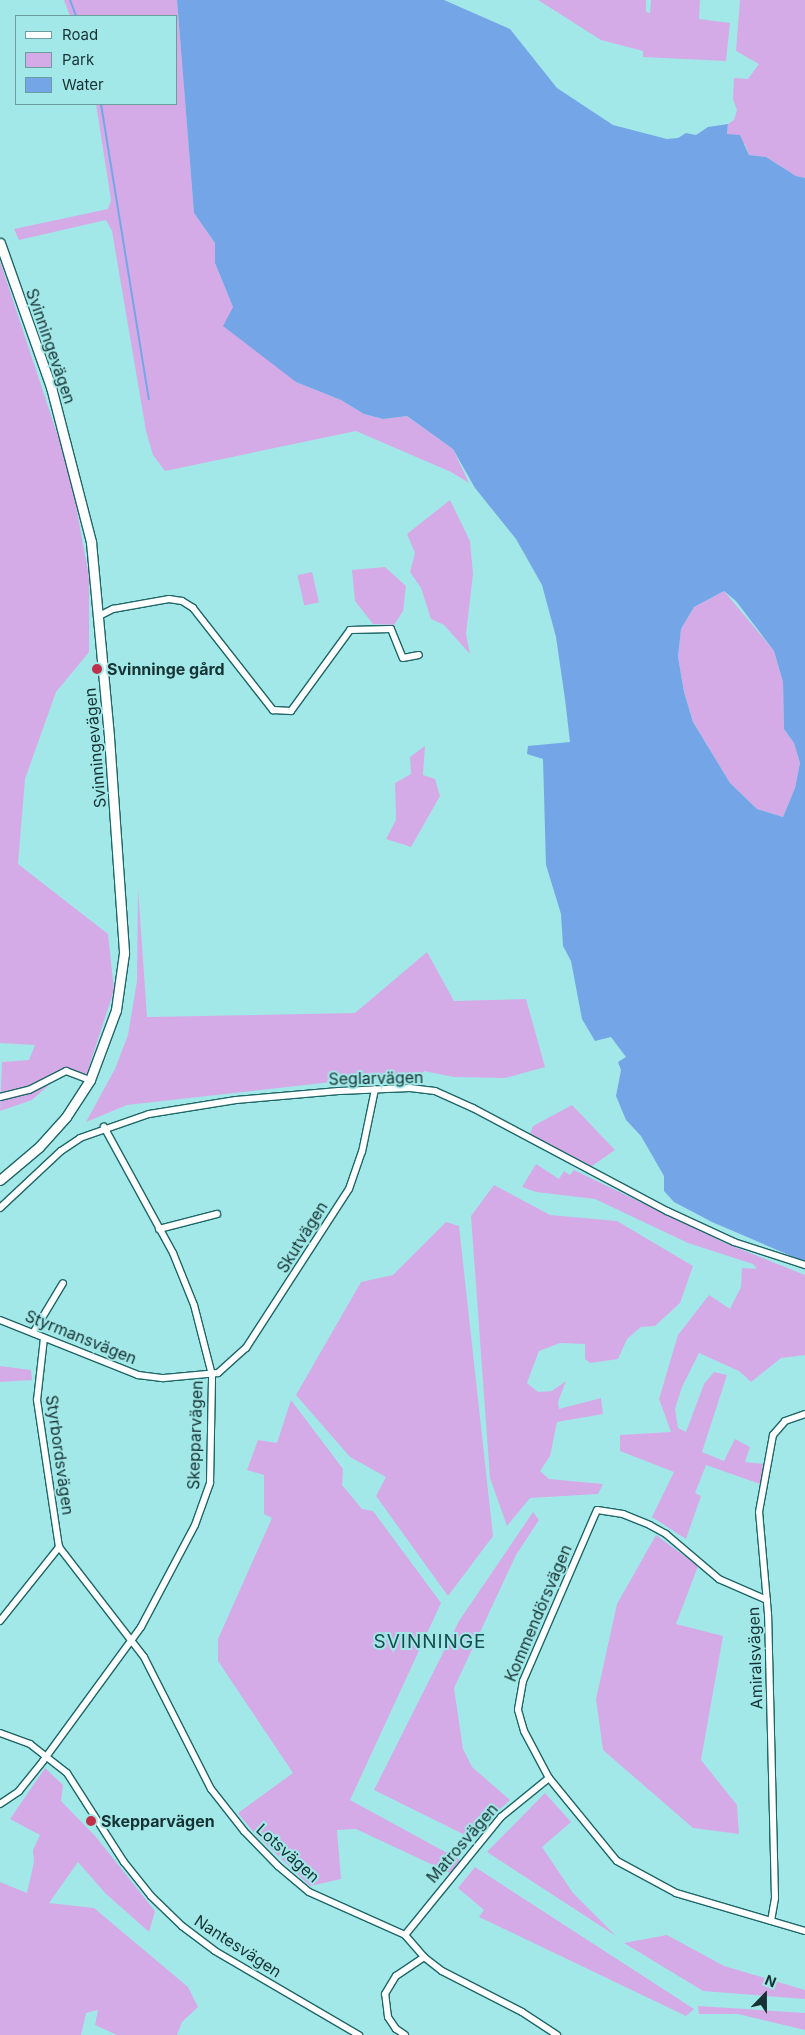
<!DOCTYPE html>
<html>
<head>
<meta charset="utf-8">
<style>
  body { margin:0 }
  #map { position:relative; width:805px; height:2035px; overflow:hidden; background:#a3e8e8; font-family:Inter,sans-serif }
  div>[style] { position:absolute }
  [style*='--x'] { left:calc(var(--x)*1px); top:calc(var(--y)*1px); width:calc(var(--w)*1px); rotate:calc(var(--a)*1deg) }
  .green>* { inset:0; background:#d5abe7; transform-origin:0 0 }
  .water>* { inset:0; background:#74a6e7 }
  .stream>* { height:2px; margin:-1px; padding:0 1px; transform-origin:1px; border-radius:1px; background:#74a6e7 }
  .roads { filter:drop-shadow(1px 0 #1e6667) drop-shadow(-1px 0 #1e6667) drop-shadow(0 1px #1e6667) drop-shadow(0 -1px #1e6667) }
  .minor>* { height:6px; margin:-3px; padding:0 3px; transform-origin:3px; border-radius:3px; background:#fff }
  .major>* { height:9px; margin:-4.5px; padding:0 4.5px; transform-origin:4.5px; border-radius:4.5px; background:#fff }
  .dots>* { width:14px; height:14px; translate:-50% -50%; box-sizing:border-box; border:2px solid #a3e8e8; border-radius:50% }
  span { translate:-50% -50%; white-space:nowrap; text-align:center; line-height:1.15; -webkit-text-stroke:4px #a3e8e8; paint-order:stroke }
  .street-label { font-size:16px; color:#163232 }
  .poi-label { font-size:16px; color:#163232; font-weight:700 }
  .left { translate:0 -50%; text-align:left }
  .quarter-label { font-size:19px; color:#174d4d; letter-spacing:1px }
  .legend { position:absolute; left:15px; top:15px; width:162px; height:90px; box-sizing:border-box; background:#a3e8e8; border:1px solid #6b9f9f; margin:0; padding:6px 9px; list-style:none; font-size:15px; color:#163232 }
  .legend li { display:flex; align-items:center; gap:10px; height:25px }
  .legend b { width:25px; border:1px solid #6b9f9f }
  .north { position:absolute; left:740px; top:1970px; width:50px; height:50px; -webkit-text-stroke:4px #a3e8e8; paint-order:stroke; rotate:22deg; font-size:14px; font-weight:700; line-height:20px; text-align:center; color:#163232 }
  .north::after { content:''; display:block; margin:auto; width:18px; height:22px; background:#163232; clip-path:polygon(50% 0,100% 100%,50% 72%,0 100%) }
</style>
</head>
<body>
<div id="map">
  <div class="green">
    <i style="clip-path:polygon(64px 0,177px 0,194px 213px,215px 243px,215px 263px,233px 307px,296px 382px,341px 400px,364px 414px,383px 419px,407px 416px,453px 449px,469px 483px,451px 472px,356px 431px,165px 471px,153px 455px,146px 431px,112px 231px,106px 220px,19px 240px,14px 229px,108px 209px,111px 200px,96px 104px,176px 104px,176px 16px,70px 16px)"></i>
    <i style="clip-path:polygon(538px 0,646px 0,646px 12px,650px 13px,651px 0,700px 0,699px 19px,730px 23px,726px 61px,643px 57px,643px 51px,601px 40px)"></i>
    <i style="clip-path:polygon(740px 0,805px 0,805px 178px,796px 176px,766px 157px,749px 155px,745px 144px,727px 135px,728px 124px,734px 120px,737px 110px,733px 99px,734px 78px,748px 79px,759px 64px,736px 51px)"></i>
    <i style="clip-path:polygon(0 261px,70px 473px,89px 577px,89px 652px,56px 692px,25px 779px,18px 864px,108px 934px,114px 990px,86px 1076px,62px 1073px,32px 1100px,0 1111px,2px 1062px,29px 1060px,35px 1045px,0 1043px)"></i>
    <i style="clip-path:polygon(450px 500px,470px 541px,473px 574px,466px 634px,470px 654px,444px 625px,431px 619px,421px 588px,410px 572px,415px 553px,407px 534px)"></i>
    <i style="clip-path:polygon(385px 567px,406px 586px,403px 611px,394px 625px,373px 624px,355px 601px,352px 570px)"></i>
    <i style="left:312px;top:572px;width:31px;height:15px;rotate:77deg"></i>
    <i style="clip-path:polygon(724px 591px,774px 651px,783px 682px,784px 729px,794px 743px,800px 763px,795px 788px,783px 817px,757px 809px,730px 783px,693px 722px,684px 692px,678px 657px,681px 629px,694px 607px)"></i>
    <i style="clip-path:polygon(425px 746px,423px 775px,435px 779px,440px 796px,411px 847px,386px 839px,396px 820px,395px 783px,411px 774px,410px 757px)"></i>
    <i style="clip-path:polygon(138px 888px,147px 1017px,355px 1013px,427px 952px,454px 1001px,526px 999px,545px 1067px,505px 1078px,454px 1077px,424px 1071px,419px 1078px,349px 1080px,127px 1105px,86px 1122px,115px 1069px,128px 1035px,137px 981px)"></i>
    <i style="clip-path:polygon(572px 1105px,615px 1150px,589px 1168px,530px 1134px,533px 1126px)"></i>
    <i style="clip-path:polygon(536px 1164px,559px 1179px,564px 1171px,570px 1175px,574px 1170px,725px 1243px,805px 1275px,805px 1355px,781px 1358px,751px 1382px,739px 1371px,699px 1353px,682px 1387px,675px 1409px,678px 1428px,686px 1432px,704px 1384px,714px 1372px,727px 1375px,702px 1452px,724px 1461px,735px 1439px,750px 1447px,745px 1462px,764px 1464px,760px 1484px,706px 1465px,695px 1493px,701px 1496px,686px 1539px,652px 1517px,674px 1472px,620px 1451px,620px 1435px,671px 1432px,659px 1399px,678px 1335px,709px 1295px,730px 1309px,741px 1287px,742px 1268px,757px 1269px,753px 1264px,688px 1243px,595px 1199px,536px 1192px,522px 1187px)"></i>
    <i style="clip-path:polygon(494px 1185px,550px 1215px,617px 1221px,693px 1266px,680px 1303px,655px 1326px,641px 1327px,627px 1339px,618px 1359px,590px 1363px,585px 1359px,585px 1344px,560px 1343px,539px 1351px,527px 1383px,538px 1392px,552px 1391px,566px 1381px,558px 1402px,559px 1409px,601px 1398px,603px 1414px,557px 1422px,550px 1456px,540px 1471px,549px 1479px,603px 1484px,598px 1494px,530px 1498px,507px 1526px,490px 1478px,471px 1216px)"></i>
    <i style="clip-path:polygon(446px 1222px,459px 1226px,493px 1536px,448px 1596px,376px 1496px,386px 1477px,350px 1457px,296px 1395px,361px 1282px,393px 1275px)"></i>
    <i style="clip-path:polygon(0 1366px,31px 1370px,32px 1380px,0 1382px)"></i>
    <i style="clip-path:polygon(291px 1400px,343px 1469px,342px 1485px,362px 1509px,373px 1511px,441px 1603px,350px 1800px,460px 1860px,450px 1873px,356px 1829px,337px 1830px,341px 1879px,310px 1886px,255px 1834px,238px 1813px,293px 1773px,218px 1661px,218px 1639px,272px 1518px,264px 1514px,264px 1475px,247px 1470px,258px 1440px,277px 1443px)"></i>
    <i style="clip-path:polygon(533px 1512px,539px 1520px,516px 1555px,454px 1688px,463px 1749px,472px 1767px,510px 1800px,469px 1837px,374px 1790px,459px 1621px)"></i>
    <i style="clip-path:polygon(656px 1535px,698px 1566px,676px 1624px,723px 1636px,701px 1760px,737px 1805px,739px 1834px,693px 1828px,603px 1750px,596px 1699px,617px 1604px)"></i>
    <i style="clip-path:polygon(45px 1768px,63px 1785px,61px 1801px,96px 1837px,155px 1911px,149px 1932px,105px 1893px,78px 1862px,49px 1903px,94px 1908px,188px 1987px,198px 2007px,182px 2022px,177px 2035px,117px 2035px,95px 2025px,98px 2010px,86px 2013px,81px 2035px,0 2035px,0 1882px,27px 1893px,34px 1862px,33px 1850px,40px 1835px,10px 1819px)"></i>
    <i style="clip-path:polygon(545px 1793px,571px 1822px,542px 1847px,573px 1893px,616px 1936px,487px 1852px)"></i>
    <i style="clip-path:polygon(475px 1867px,694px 2009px,686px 2016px,479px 1917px,484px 1910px,458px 1888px)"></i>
    <i style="clip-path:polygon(667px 1935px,724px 1966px,805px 1990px,805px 1999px,703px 1991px,624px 1943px)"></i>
    <i style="clip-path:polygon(698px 2006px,805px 2013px,805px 2030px,738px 2014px,699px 2014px)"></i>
  </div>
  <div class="water">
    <i style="clip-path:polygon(evenodd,177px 0,444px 0,510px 29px,557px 88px,613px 125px,667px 139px,678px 138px,686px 133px,696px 135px,708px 127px,728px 124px,727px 134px,740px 135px,749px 155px,766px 157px,796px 176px,805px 178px,805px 1262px,712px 1222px,674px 1202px,664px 1191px,664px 1176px,641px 1136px,626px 1120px,616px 1096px,621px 1070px,618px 1062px,626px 1057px,611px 1037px,595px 1041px,582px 1019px,571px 961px,563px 946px,561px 914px,546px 865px,543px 759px,527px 754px,528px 746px,570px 742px,565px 699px,556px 637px,542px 585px,516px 539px,475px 488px,453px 449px,407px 416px,383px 419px,364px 414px,341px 400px,296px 382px,223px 326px,233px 307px,215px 263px,215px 243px,194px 213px,177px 0,724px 591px,736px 601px,774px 651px,783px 682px,784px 729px,794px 743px,800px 763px,795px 788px,783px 817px,757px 809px,730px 783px,693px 722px,684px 692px,678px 657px,681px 629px,694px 607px,724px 591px)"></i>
  </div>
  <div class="stream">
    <i style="--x:70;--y:0;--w:17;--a:69"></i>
    <i style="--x:101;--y:104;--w:299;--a:80.8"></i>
  </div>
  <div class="roads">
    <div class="minor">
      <i style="--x:99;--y:616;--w:16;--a:-27"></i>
      <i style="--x:113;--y:609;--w:57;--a:-10.1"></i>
      <i style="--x:169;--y:599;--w:13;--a:9"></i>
      <i style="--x:182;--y:601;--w:13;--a:32"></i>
      <i style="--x:193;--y:608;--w:130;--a:51.9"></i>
      <i style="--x:273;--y:710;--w:18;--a:3"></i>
      <i style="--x:291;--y:711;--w:100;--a:-53.9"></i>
      <i style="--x:350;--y:630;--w:41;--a:-1.4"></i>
      <i style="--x:391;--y:629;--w:31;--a:68"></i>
      <i style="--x:403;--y:658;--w:16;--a:-11"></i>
      <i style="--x:0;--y:1097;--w:30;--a:-14"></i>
      <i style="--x:29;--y:1090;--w:42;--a:-27.2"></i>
      <i style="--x:66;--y:1071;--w:26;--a:21"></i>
      <i style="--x:0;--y:1208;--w:83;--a:-43.1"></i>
      <i style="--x:61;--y:1151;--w:23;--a:-34"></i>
      <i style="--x:80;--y:1138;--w:73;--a:-19.2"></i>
      <i style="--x:149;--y:1114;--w:88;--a:-9.1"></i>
      <i style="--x:236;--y:1100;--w:103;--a:-5"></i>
      <i style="--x:339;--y:1091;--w:71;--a:-2.4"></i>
      <i style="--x:410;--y:1088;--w:25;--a:7"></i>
      <i style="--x:435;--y:1091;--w:42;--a:24.1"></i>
      <i style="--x:473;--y:1108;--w:220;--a:28"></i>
      <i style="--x:667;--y:1211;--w:74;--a:24.8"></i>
      <i style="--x:734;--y:1242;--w:75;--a:17.9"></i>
      <i style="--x:159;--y:1229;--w:60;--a:-14.5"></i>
      <i style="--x:0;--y:1320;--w:149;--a:21.7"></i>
      <i style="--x:138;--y:1375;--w:26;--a:7"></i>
      <i style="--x:164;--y:1378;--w:54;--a:-5.3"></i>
      <i style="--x:218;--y:1373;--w:38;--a:-42"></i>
      <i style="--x:246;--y:1348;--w:189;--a:-57.1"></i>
      <i style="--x:349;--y:1189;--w:39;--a:-71"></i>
      <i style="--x:362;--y:1152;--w:64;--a:-78.3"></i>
      <i style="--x:33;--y:1333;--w:58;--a:-59"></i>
      <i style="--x:44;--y:1338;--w:62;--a:96.4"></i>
      <i style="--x:37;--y:1400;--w:149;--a:81.5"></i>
      <i style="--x:59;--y:1547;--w:139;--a:52.3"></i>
      <i style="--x:144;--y:1657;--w:148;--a:63.1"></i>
      <i style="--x:211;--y:1789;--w:53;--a:51.8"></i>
      <i style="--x:244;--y:1831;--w:49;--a:45.8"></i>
      <i style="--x:278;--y:1866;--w:40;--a:40"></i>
      <i style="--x:309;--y:1892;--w:105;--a:24.1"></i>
      <i style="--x:405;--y:1935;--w:29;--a:49"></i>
      <i style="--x:424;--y:1957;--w:23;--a:38"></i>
      <i style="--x:442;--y:1971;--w:90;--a:27.1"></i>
      <i style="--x:522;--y:2012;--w:42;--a:33.3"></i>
      <i style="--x:767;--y:1600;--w:52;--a:-156.4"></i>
      <i style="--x:719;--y:1579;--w:70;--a:-139.7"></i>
      <i style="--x:666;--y:1534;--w:18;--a:-151"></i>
      <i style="--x:650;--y:1525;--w:29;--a:-158"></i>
      <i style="--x:623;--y:1514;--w:26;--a:-171"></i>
      <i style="--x:597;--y:1510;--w:186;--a:113.4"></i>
      <i style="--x:523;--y:1681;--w:29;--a:100"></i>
      <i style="--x:518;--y:1710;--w:22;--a:74"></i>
      <i style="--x:524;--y:1731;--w:53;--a:62"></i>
      <i style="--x:549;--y:1778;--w:107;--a:50.7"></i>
      <i style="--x:617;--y:1861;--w:67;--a:28.5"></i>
      <i style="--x:676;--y:1893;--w:134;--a:16.4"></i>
      <i style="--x:0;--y:1621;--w:95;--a:-51.4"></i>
      <i style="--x:0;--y:1733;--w:32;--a:20"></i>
      <i style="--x:30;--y:1744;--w:47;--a:38.1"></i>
      <i style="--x:67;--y:1773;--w:106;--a:57.4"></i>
      <i style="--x:124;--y:1862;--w:43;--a:51.5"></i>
      <i style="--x:151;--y:1896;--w:43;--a:44.1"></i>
      <i style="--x:182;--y:1926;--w:41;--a:37.1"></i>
      <i style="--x:215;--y:1951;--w:167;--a:30.3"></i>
      <i style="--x:0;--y:1804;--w:23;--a:-34"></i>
      <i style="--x:19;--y:1791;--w:38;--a:-51"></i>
      <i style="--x:43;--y:1761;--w:166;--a:-53.8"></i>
      <i style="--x:141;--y:1627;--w:115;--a:-62.1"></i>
      <i style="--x:195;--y:1525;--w:45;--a:-70.3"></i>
      <i style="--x:210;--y:1483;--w:108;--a:-88.9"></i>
      <i style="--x:212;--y:1375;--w:72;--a:-104.4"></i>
      <i style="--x:194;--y:1305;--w:56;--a:-112"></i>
      <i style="--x:173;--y:1253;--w:144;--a:-118.7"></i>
      <i style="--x:771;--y:1921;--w:23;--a:-80"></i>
      <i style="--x:775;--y:1898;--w:284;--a:-91.4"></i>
      <i style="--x:768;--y:1614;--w:102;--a:-95"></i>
      <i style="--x:759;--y:1512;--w:78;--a:-79.7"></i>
      <i style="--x:773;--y:1435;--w:18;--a:-49"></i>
      <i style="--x:785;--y:1421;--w:21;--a:-19"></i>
      <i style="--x:405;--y:1935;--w:152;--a:-50.9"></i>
      <i style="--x:501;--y:1817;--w:62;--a:-39.1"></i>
      <i style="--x:405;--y:2035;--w:11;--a:-146"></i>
      <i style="--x:396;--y:2029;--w:14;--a:-124"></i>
      <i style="--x:388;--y:2017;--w:23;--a:-97"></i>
      <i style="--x:385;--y:1994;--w:21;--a:-59"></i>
      <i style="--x:396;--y:1976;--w:34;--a:-34"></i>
    </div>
    <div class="major">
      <i style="--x:0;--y:243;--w:153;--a:70.5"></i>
      <i style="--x:51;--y:387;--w:160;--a:75.5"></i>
      <i style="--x:91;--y:542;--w:196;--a:84.7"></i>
      <i style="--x:109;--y:737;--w:217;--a:86"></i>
      <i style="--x:124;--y:953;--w:58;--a:98"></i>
      <i style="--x:116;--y:1010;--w:75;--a:110.4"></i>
      <i style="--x:90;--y:1080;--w:44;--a:123"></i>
      <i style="--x:66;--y:1117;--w:40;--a:132"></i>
      <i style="--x:39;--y:1147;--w:51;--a:139.8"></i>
    </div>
  </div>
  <div class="dots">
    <i style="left:97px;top:669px;background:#c02f4a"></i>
    <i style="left:91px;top:1821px;background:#c02f4a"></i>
  </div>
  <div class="street-label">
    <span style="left:51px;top:346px;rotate:71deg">Svinningevägen</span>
    <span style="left:95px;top:748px;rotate:-95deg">Svinningevägen</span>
    <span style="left:376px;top:1078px;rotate:-1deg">Seglarvägen</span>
    <span style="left:302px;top:1237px;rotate:-58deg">Skutvägen</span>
    <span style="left:81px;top:1337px;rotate:22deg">Styrmansvägen</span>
    <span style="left:195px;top:1435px;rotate:-88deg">Skepparvägen</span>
    <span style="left:60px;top:1455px;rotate:82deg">Styrbordsvägen</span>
    <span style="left:538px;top:1613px;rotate:-67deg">Kommendörsvägen</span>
    <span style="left:755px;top:1658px;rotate:-92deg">Amiralsvägen</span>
    <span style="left:462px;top:1843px;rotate:-49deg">Matrosvägen</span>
    <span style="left:288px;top:1853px;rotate:42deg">Lotsvägen</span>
    <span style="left:238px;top:1946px;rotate:33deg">Nantesvägen</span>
  </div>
  <div class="poi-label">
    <span class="left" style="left:107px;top:669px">Svinninge gård</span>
    <span class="left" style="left:101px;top:1821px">Skepparvägen</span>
  </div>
  <div class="quarter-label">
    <span style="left:430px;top:1642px">SVINNINGE</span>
  </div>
  <ul class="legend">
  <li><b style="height:6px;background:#fff"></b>Road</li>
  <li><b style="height:14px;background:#d5abe7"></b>Park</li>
  <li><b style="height:14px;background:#74a6e7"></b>Water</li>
  </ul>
  <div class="north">N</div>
</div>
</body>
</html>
